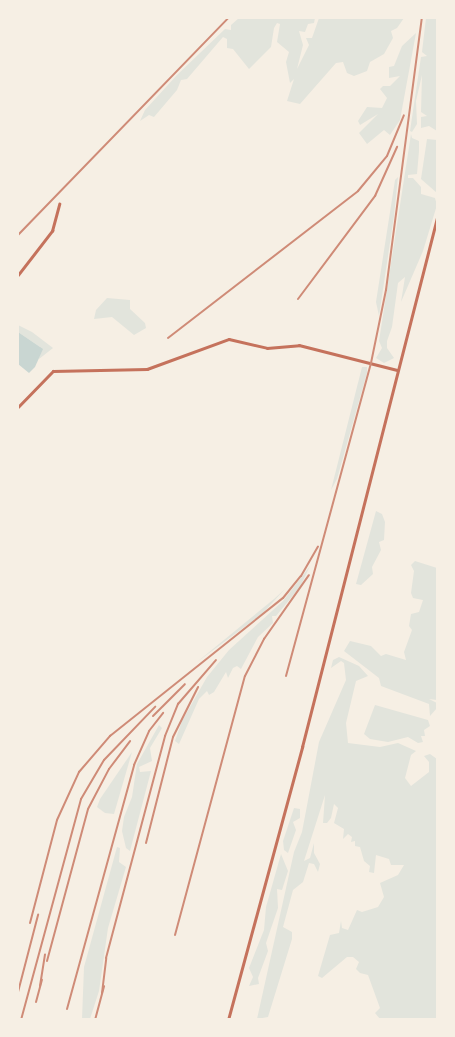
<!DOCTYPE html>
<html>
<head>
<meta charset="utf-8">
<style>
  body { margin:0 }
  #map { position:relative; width:455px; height:1037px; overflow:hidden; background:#f6efe4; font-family:"Alegreya Sans",sans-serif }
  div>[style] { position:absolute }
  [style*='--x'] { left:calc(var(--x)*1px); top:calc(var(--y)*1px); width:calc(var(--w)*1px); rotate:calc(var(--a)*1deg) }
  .green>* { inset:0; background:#e2e4dc }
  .water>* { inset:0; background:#c9d6d2 }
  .minor>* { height:2.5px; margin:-1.25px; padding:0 1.25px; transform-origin:1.25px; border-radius:1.25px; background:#c5725c }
  .rail>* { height:2px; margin:-1px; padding:0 1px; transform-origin:1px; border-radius:1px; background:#cf8b77 }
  span { translate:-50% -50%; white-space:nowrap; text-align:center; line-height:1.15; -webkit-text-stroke:4px #f6efe4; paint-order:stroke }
  .frame { position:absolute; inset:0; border:19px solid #f6efe4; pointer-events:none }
</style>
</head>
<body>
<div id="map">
  <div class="green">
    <i style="clip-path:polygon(239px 18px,315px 18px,314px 23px,308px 24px,305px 32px,299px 31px,303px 45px,297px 69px,309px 45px,306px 38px,312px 38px,319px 18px,404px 18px,397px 28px,391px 31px,393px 38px,384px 54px,370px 62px,367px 71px,354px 76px,347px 73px,343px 62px,336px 63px,300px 104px,287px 101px,294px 79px,290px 83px,286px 62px,289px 52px,277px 42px,280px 24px,277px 23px,274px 28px,271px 47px,249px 69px,233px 49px,227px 48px,227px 39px,223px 37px,187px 79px,181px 80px,177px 90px,154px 117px,149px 115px,140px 121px,145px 110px,177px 75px,225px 29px,231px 30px,231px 25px)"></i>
    <i style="clip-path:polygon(426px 18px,437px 18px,437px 131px,429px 126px,421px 128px,421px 117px,427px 116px,421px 112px,422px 75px,416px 101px,417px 124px,412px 132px,410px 131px,421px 57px,427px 56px,422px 52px)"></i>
    <i style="clip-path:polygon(416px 33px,400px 120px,390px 135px,384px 130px,367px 144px,359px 133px,378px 114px,360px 125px,358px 121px,367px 107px,382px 108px,387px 98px,380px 89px,383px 86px,390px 86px,400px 76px,389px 78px,389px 67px,394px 66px,402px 46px)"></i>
    <i style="clip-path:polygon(411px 134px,412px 138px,419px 141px,419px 151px,417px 174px,408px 175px,408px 178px,413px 178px,421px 187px,421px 194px,435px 198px,437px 205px,423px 251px,401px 302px,405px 277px,398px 283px,392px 327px,387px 341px,387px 348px,394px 358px,384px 363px,376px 358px,382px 348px,379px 341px)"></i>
    <i style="clip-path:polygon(427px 139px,437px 140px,437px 193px,421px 179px)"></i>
    <i style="clip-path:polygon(398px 177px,394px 216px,379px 316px,376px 302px,395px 180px)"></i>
    <i style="clip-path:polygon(107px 298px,130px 300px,130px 309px,145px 323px,146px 328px,134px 335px,112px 317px,94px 319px,96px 310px)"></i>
    <i style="clip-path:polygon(18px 325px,32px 332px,53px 348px,39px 359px,40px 347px,18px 332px)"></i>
    <i style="clip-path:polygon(362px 367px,367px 367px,367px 373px,337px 479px,331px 490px)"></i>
    <i style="clip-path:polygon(376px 511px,382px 514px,385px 522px,384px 540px,379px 542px,381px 550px,372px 567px,373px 574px,361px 585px,356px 584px)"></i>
    <i style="clip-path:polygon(415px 561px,437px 568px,437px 700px,429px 699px,437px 703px,437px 708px,430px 716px,429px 704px,381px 686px,379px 678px,344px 651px,350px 641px,371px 646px,381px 656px,386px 654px,406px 660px,404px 652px,412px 630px,409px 626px,411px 614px,419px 612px,423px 600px,413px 598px,411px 593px,414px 571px,411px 565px)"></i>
    <i style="clip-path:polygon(310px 566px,300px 587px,276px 616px,272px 616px,273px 623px,258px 637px,241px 669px,237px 666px,233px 668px,228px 678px,226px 672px,214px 692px,209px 695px,207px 691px,199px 699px,179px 744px,175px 741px,182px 721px,207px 677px,229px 650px,283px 601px)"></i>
    <i style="clip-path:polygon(285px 589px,262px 614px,197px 662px,274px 599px)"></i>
    <i style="clip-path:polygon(339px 657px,359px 666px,368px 676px,356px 681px,346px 723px,348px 743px,380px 747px,398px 743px,416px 751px,411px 755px,405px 778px,411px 786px,429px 772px,429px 762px,424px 756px,430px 754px,437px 759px,437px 1019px,380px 1019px,375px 1013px,380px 1008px,368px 975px,360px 973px,356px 969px,359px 962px,353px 957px,347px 957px,322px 978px,318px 976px,330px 935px,339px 933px,341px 921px,342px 928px,348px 930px,357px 910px,362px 912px,378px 907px,384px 897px,380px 883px,398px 875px,404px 865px,391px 865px,389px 859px,376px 855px,374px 873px,369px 872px,370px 866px,364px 861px,360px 847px,355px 846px,355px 841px,351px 842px,352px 837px,348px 834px,343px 839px,344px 829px,334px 823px,338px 808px,334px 804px,331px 818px,327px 823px,323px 823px,325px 795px,304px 861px,310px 858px,314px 843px,314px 853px,320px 864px,318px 872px,314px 864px,309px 863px,303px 882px,293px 890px,283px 927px,292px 932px,292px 939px,268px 1017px,257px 1019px,294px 852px,302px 832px,319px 742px,346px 680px,344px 663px,341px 661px,331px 668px,333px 660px)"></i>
    <i style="clip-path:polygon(375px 705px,428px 720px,430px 726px,424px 730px,425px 736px,421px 736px,423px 742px,418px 743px,408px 737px,388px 742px,370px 739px,364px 734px)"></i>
    <i style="clip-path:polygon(159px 725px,162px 728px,150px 748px,152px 761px,139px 767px,140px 772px,151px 771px,130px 851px,126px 848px,122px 831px,124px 817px,132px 797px,137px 764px)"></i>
    <i style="clip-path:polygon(132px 752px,114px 814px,105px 813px,97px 807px,100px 799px)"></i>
    <i style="clip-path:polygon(294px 808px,300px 809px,300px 818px,293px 822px,296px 830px,288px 853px,284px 850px,283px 841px)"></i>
    <i style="clip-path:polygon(117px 847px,120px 848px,119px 862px,126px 867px,108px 928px,99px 991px,90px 1019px,82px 1019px,84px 967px)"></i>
    <i style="clip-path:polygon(281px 854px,288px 871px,282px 890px,277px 889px,278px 908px,266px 943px,268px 951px,258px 978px,259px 984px,249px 986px,253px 977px,249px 968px,264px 930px,266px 907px)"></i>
  </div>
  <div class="water">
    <i style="clip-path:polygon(18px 332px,43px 349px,35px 367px,29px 373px,18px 364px)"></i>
  </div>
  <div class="minor">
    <i style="--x:18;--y:275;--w:56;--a:-52.3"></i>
    <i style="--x:52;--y:231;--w:28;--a:-75"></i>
    <i style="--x:18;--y:407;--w:50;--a:-45.8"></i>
    <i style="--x:53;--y:371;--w:94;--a:-1.2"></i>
    <i style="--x:147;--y:369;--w:87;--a:-20.1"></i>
    <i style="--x:229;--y:339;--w:39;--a:13"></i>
    <i style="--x:267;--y:348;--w:32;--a:-5"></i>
    <i style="--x:299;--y:345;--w:101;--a:14.3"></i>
    <i style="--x:228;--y:1020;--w:283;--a:-74.8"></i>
    <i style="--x:302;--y:747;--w:550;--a:-75.69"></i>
  </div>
  <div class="rail">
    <i style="--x:18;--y:235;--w:302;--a:-45.9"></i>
    <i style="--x:298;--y:299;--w:129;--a:-53.2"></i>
    <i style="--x:375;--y:196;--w:54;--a:-65.8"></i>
    <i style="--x:168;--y:338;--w:240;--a:-37.7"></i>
    <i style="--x:358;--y:191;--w:45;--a:-50.4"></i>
    <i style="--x:387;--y:156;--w:44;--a:-67.5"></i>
    <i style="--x:286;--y:676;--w:324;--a:-74.8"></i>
    <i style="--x:371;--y:363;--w:75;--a:-78.4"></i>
    <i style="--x:386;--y:290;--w:274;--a:-82.5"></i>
    <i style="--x:153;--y:716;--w:45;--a:-45"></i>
    <i style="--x:146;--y:843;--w:109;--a:-75.7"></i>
    <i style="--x:173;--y:737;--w:56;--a:-63.4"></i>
    <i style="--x:30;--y:923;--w:106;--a:-75.3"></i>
    <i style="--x:57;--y:820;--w:53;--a:-65.4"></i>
    <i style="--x:79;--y:772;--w:48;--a:-49.3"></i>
    <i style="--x:110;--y:736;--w:221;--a:-38.6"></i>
    <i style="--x:283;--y:598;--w:28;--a:-51"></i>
    <i style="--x:301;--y:576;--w:34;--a:-60"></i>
    <i style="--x:175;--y:935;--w:268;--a:-74.9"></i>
    <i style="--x:245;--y:676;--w:42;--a:-62.8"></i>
    <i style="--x:264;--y:639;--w:78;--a:-54.9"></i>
    <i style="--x:47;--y:961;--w:157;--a:-74.9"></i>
    <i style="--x:88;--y:809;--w:45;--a:-62.3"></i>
    <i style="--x:109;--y:769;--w:35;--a:-53"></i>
    <i style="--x:40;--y:986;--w:32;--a:-81"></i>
    <i style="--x:18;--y:992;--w:80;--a:-75.4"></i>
    <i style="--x:102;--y:993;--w:35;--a:-83"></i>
    <i style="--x:106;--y:958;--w:230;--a:-75.1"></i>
    <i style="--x:165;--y:736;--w:35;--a:-68"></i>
    <i style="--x:178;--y:704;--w:58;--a:-49.2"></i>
    <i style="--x:36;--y:1002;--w:23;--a:-75"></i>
    <i style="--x:67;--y:1009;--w:253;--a:-74.6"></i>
    <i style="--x:134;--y:765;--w:37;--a:-66"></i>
    <i style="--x:149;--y:731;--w:23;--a:-52"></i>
    <i style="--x:21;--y:1020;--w:229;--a:-74.8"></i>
    <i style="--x:81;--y:799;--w:45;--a:-59.5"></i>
    <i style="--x:104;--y:760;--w:74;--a:-46.1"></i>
    <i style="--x:95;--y:1020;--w:35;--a:-75"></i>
  </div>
  <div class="frame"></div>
</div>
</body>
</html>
